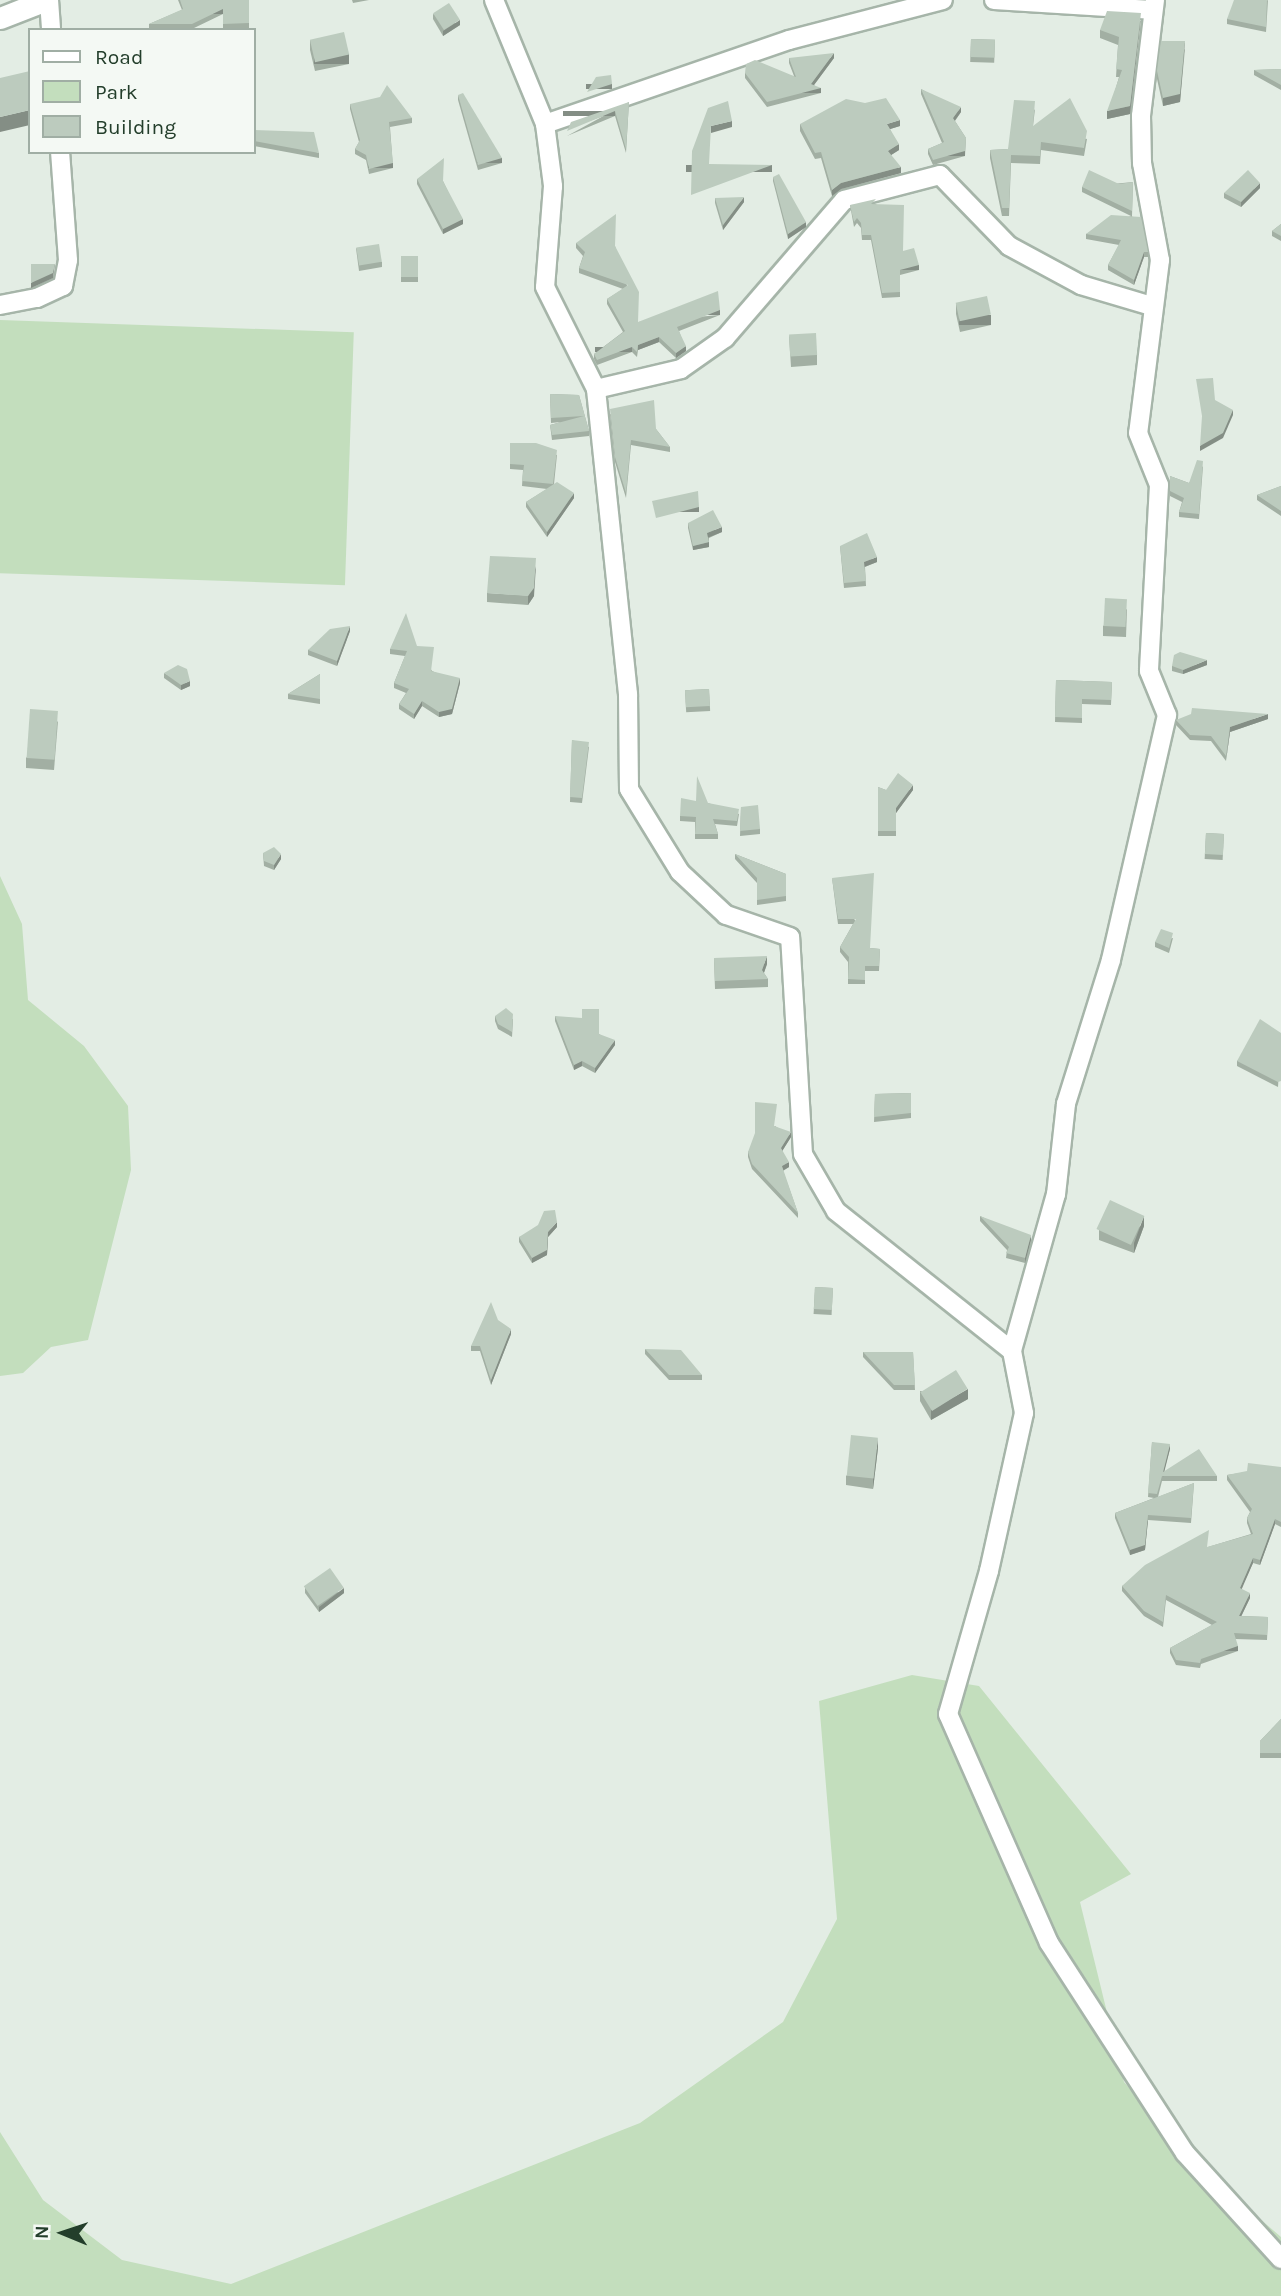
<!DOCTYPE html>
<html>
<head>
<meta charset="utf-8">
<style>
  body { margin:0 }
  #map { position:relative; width:1281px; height:2296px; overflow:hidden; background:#e3ede4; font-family:Karla,sans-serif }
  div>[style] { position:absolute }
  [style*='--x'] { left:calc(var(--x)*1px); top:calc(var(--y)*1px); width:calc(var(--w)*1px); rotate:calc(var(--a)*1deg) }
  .green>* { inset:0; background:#c3debd; transform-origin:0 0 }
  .roads { filter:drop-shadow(2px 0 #a6b5a9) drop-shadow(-2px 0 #a6b5a9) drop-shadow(0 2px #a6b5a9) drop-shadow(0 -2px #a6b5a9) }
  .minor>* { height:18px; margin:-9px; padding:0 9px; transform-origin:9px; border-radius:9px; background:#fff }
  .tertiary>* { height:21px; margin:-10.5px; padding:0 10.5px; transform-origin:10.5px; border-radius:10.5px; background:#fff }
  .wall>* { inset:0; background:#a2afa3; transform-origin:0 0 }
  .shaded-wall>* { inset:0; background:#848e85; transform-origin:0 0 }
  .building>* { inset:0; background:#bccbbe; transform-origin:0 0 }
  span { translate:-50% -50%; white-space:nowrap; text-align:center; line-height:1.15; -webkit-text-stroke:5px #f4f9f4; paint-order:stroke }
  .legend { position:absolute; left:28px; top:28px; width:228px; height:126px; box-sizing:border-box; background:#f4f9f4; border:2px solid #a0aea4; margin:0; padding:9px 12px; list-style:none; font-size:21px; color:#233e2b }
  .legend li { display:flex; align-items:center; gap:14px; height:35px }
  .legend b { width:35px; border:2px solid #a0aea4 }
  .north { position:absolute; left:28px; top:2198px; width:70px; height:70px; -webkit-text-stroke:5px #f4f9f4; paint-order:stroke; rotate:272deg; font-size:19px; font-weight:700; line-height:28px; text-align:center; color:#233e2b }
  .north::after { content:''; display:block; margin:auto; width:24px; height:32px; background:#233e2b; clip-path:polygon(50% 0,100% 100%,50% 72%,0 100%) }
</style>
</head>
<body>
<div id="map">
  <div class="green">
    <i style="left:0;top:320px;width:354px;height:253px;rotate:2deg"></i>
    <i style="clip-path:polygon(0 876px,22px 924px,28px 1000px,84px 1046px,128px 1106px,131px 1170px,88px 1340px,51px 1347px,23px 1373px,0 1376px)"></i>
    <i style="clip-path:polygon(912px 1675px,979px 1686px,1131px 1874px,1080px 1902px,1124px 2082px,1195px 2163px,1281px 2237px,1281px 2296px,0 2296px,0 2132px,43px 2200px,122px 2260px,231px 2284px,640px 2123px,783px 2022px,837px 1919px,819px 1701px)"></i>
  </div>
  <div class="roads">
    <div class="minor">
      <i style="--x:49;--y:0;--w:30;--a:86"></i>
      <i style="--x:494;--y:0;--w:134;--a:67.6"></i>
      <i style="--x:545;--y:124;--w:258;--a:-19"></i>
      <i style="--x:789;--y:40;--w:159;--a:-14.6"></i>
      <i style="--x:994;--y:0;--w:157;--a:3.6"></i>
      <i style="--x:1155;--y:0;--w:117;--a:96.9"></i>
      <i style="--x:1141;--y:116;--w:47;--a:88.8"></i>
      <i style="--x:1142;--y:163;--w:99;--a:79.5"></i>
      <i style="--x:1160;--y:260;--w:174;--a:97.2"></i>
      <i style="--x:1138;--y:433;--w:56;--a:68"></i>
      <i style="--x:1159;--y:485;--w:186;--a:93.1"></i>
      <i style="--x:1149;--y:671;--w:48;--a:67.8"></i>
      <i style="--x:1167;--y:715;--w:251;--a:102.9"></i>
      <i style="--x:1111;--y:960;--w:151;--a:107.4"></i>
      <i style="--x:1066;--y:1104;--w:91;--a:96.3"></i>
      <i style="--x:1056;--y:1194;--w:163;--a:105.7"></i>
      <i style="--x:1012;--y:1351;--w:63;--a:79"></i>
      <i style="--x:1024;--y:1413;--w:162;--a:102.5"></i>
      <i style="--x:989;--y:1571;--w:149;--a:106"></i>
      <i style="--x:948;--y:1714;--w:250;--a:66.2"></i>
      <i style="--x:1049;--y:1943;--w:250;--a:57.1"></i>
      <i style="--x:1185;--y:2153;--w:143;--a:47.8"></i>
      <i style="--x:545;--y:124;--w:63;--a:82.6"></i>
      <i style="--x:553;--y:186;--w:101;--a:94.5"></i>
      <i style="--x:545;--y:287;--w:114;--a:63.4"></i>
      <i style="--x:0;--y:305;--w:38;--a:-11"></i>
      <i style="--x:37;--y:298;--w:29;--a:-25"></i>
      <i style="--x:63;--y:286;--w:26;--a:-79"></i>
      <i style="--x:68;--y:260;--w:108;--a:-94.2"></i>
      <i style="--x:1012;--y:1351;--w:225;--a:-141.5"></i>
      <i style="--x:836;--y:1211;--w:66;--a:-120.1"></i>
      <i style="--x:803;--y:1154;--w:217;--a:-93.4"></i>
      <i style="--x:790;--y:937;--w:68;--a:-161"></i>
      <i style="--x:726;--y:915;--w:63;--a:-136.9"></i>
      <i style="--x:680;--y:872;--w:97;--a:-121.6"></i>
      <i style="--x:629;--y:789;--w:95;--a:-90.6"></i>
      <i style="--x:628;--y:694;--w:307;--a:-96"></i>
      <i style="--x:596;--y:389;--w:87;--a:-13.2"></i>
      <i style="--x:681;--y:369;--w:54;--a:-35.2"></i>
      <i style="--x:725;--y:338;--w:182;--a:-49.2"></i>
      <i style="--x:844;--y:200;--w:99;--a:-14.6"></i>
      <i style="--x:940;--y:175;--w:99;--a:45.8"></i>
      <i style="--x:1009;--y:246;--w:82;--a:28.4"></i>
      <i style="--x:1081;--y:285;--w:74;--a:16.5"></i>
    </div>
    <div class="tertiary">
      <i style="--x:0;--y:18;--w:49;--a:-21.4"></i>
    </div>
  </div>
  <div class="wall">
    <i style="clip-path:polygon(178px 0,249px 0,249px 28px,223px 29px,223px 14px,192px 29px,149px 29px,149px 24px,182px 10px)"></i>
    <i style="clip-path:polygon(352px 0,369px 0,353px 3px)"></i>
    <i style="clip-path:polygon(1268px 0,1266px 32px,1227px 24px,1227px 19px)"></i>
    <i style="clip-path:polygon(433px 14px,460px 25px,443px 36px,433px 19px)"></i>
    <i style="clip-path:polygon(1141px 21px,1130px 114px,1107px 119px,1119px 77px,1116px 77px,1118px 45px,1100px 38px,1100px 30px)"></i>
    <i style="left:971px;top:39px;width:24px;height:23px;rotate:2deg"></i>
    <i style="clip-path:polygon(310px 40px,349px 64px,315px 71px,310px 50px)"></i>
    <i style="clip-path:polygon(1185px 49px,1180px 102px,1163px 106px,1157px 79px,1157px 71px)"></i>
    <i style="clip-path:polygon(789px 58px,834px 58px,814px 85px,821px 93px,767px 107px,745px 78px,745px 73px,794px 76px,789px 63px)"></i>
    <i style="clip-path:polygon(1281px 69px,1281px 90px,1254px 75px,1254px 70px)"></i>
    <i style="clip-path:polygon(921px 89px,961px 112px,955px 121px,966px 138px,965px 156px,933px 165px,928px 154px,928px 149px,942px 143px,921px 94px)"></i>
    <i style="clip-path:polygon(458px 95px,502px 163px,478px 170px,458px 100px)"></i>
    <i style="clip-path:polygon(629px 102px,626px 153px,615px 116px,567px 136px)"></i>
    <i style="clip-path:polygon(350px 104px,412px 118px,412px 123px,390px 127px,393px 168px,369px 174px,366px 160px,355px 154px,355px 149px,359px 142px,350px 109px)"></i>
    <i style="clip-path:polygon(1035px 109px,1033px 126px,1087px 139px,1084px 156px,1041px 150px,1040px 164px,1011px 163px,1009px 216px,1002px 216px,990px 158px,990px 150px,1008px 149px)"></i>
    <i style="clip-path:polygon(800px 124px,900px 126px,890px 129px,899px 150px,891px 155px,901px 173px,841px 189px,832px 196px,821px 158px,815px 159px,800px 131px)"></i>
    <i style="clip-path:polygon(254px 130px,319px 153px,319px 158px,254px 146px)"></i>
    <i style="clip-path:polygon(773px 177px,806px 227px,788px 239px,773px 181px)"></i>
    <i style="clip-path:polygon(417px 179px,443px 181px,463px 224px,443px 234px,417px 184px)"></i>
    <i style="clip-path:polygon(1133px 182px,1132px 216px,1148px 252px,1148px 257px,1144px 257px,1134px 285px,1108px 270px,1108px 265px,1119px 245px,1086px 239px,1086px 234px,1131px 216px,1082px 192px,1082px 187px)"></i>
    <i style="clip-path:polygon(1260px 188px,1241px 207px,1224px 198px,1224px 193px)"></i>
    <i style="clip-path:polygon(715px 198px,744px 202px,723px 230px,715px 203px)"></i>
    <i style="clip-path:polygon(876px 204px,903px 251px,919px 270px,900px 275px,900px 297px,882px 298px,871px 240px,862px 240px,861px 228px,857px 223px,854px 227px,850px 205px)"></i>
    <i style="clip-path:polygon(1281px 224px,1281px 241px,1272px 236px,1272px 231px)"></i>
    <i style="clip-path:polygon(576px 243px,615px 246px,638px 322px,720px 315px,679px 331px,686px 351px,676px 358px,659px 342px,638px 350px,637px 357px,632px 352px,597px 365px,594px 359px,594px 354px,623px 332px,607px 304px,607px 299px,623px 289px,579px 273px,579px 268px,583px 256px,576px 248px)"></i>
    <i style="clip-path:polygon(356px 248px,382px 262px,382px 267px,359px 271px)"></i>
    <i style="left:401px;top:256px;width:17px;height:26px"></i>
    <i style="clip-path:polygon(956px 304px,991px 325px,960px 332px,956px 314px)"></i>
    <i style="clip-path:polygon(789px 336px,817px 355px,817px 365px,791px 367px)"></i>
    <i style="clip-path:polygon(550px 394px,579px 395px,589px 431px,589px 436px,552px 440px,550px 425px,561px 422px,551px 423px)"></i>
    <i style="clip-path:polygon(610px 414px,656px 429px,670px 447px,670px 452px,631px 445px,626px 498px,615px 462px)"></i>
    <i style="clip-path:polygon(510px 443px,557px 455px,554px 484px,574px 498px,547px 537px,526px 507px,526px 502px,547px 489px,522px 486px,523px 470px,510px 469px)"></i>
    <i style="clip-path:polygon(1203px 466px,1199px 519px,1179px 517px,1179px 512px,1182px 502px,1170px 496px,1170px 476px,1189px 483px)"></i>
    <i style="clip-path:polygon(1281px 486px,1281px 516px,1257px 500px,1257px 495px)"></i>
    <i style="clip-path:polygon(688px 523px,722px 532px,709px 538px,709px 547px,693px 550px,688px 528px)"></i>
    <i style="clip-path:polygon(840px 546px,877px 562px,865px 567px,866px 586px,844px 588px)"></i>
    <i style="clip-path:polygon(487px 593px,534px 596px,528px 605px,487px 602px)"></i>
    <i style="clip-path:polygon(1127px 609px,1126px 637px,1103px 636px,1103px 626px)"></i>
    <i style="clip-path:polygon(350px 631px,337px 666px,308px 655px,308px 650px)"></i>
    <i style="clip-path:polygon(417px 646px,432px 671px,460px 683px,452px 714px,439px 717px,422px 706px,414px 719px,399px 709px,399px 704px,406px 693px,394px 688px,394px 683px,405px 656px,390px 654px,390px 649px)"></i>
    <i style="clip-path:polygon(1207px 665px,1183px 674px,1172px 671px,1172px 666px)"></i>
    <i style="clip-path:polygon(164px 673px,190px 686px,181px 690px,164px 678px)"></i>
    <i style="clip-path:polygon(320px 674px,320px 704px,288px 699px,288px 694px)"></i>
    <i style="clip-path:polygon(1056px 680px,1112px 682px,1111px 705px,1082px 704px,1082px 723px,1055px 722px)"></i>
    <i style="left:709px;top:689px;width:22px;height:24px;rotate:87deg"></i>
    <i style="clip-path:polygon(1268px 719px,1230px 732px,1226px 761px,1211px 741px,1190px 740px,1176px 725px,1176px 720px)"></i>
    <i style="clip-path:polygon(58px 721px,54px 770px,26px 768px,26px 758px)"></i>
    <i style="clip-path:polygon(572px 740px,589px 747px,582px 803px,570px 802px)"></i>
    <i style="clip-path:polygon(878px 787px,886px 790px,913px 790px,896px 813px,896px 836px,878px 836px)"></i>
    <i style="clip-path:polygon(708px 803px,739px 814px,737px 826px,715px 824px,718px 834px,718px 839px,695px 839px,695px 822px,680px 821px,680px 816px)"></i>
    <i style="clip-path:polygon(741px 807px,760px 829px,760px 834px,740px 836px)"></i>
    <i style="left:1206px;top:833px;width:18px;height:26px;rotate:3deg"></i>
    <i style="clip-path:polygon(263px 853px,281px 859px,274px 870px,264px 866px)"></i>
    <i style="clip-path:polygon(735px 854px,786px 874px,786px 901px,757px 905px,757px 883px,735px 859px)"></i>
    <i style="clip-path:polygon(832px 878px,870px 948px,880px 949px,879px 971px,865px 971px,865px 984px,848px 984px,848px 962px,840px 952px,840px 947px,853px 924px,838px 924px)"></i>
    <i style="clip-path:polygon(1173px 938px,1169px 953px,1155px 947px,1155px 942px)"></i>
    <i style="clip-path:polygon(714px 958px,767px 964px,764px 973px,768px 979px,768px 987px,715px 989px)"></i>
    <i style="clip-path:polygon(495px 1016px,513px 1019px,512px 1037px,498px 1029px,495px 1021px)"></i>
    <i style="clip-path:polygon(555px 1016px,599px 1034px,615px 1045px,595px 1073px,582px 1066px,574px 1070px,555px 1021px)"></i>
    <i style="clip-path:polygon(1281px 1033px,1278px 1087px,1237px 1066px,1237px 1061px)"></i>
    <i style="clip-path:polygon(911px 1093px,911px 1118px,874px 1122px,875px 1094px)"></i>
    <i style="clip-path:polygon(775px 1126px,791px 1137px,782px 1151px,789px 1167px,783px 1171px,798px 1213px,798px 1218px,752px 1169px,748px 1157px,748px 1152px)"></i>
    <i style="clip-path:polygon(980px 1216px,1031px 1240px,1025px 1263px,1006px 1258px,1007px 1250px,980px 1221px)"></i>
    <i style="clip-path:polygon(1144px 1226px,1134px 1253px,1099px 1240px,1099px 1230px)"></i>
    <i style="clip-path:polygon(557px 1227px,548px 1237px,547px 1255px,532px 1263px,519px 1242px,519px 1237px)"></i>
    <i style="left:815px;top:1287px;width:18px;height:27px;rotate:3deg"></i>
    <i style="clip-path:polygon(511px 1334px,491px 1385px,480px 1351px,471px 1351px,471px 1346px)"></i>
    <i style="clip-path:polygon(645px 1349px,702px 1375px,702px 1380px,669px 1380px,645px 1354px)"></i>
    <i style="clip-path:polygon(863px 1352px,913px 1352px,915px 1390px,894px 1390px,863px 1357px)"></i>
    <i style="clip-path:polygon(920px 1391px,968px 1399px,931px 1420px,920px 1401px)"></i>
    <i style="clip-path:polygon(1152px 1442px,1170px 1449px,1164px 1471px,1217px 1476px,1217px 1481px,1162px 1481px,1158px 1497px,1194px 1483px,1191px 1523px,1148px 1520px,1145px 1550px,1130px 1555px,1115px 1518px,1115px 1513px,1154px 1498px,1148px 1497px)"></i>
    <i style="clip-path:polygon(878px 1448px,873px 1489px,846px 1485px,846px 1476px)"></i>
    <i style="clip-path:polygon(1281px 1467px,1281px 1527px,1275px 1524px,1260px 1565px,1253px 1563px,1241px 1589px,1250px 1598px,1241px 1616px,1268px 1617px,1267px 1640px,1235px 1639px,1238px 1651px,1201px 1664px,1200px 1668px,1176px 1665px,1170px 1653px,1170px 1648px,1212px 1625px,1166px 1600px,1163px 1627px,1144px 1616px,1122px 1591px,1122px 1586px,1208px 1547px,1251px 1534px,1247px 1523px,1247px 1518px,1250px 1512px,1227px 1480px,1227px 1475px)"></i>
    <i style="clip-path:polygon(305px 1588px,344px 1593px,319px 1612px,305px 1593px)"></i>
    <i style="clip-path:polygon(1281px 1719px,1281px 1758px,1260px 1758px,1260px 1741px)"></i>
  </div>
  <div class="shaded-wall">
    <i style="left:223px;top:9px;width:5px;height:34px;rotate:90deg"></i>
    <i style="clip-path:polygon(1141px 13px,1130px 114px,1107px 119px,1107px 111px,1130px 106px)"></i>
    <i style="clip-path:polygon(460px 20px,460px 25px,443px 36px,443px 31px)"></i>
    <i style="clip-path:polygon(1185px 41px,1180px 102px,1163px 106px,1163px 98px)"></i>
    <i style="clip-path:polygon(834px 53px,834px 58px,811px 89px,811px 84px)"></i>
    <i style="left:349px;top:54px;width:10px;height:35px;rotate:90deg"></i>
    <i style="left:612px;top:84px;width:5px;height:26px;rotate:90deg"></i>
    <i style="left:821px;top:88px;width:5px;height:56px;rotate:90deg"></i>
    <i style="clip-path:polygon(961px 107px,961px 112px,953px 123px,953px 118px)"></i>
    <i style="clip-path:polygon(30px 110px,30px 125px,0 132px,0 117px)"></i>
    <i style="left:615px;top:111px;width:5px;height:52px;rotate:90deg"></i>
    <i style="clip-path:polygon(900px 120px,900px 126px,887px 130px,887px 124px)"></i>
    <i style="clip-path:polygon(732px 121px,732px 127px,711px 133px,711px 126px)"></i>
    <i style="clip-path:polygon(899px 144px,899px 150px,888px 157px,888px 151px)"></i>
    <i style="left:965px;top:151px;width:5px;height:33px;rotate:90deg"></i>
    <i style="left:502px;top:158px;width:5px;height:25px;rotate:90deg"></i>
    <i style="left:393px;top:163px;width:5px;height:25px;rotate:90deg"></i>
    <i style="left:772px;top:165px;width:7px;height:86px;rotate:90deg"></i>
    <i style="clip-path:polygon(901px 167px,901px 173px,841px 189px,832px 196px,832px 190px,841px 183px)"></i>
    <i style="clip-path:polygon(1260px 183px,1260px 188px,1241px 207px,1241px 202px)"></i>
    <i style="clip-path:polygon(744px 197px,744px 202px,723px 230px,723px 225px)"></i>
    <i style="clip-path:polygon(463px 219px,463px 224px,443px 234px,443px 229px)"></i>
    <i style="clip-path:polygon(806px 222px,806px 227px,788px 239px,788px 234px)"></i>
    <i style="clip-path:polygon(1144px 252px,1144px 257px,1134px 285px,1134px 280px)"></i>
    <i style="clip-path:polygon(55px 264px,53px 278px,31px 288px,31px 283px)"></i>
    <i style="left:919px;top:265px;width:5px;height:20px;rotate:90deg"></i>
    <i style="left:720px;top:310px;width:5px;height:46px;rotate:90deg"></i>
    <i style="left:991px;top:315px;width:10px;height:32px;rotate:90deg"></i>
    <i style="clip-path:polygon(659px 337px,659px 342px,638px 350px,638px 345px)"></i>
    <i style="clip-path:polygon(686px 346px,686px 351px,676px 358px,676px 353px)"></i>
    <i style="left:632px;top:347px;width:5px;height:37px;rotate:90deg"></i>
    <i style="clip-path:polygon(1233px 410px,1233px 415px,1223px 438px,1200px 451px,1200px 446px)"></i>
    <i style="clip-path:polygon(574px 493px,574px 498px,547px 537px,547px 532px)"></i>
    <i style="left:699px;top:507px;width:5px;height:44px;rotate:90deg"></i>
    <i style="clip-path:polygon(722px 527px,722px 532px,707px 538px,707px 533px)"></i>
    <i style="clip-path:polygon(709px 542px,709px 547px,693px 550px,693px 546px)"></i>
    <i style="clip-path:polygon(877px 557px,877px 562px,864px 567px,864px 562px)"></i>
    <i style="clip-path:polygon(536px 566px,534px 596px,528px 605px,528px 596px)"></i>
    <i style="clip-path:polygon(350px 626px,350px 631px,337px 666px,337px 661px)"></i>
    <i style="clip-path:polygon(1207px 660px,1207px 665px,1183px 674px,1183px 670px)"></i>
    <i style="clip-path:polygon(460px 678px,460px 683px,452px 714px,439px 717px,439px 712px)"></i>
    <i style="clip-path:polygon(190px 681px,190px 686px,181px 690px,181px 685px)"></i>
    <i style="clip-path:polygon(422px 701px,422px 706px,414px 719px,414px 714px)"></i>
    <i style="clip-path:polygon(1268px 714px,1268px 719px,1230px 732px,1226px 761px,1230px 727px)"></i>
    <i style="clip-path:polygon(913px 785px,913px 790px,896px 813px,896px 808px)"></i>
    <i style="clip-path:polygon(281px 854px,281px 859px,274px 870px,274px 865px)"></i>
    <i style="clip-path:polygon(767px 956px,767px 964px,762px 978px,762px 970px)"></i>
    <i style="clip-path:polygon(615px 1040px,615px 1045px,595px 1073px,595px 1068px)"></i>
    <i style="clip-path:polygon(582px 1061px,582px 1066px,574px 1070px,574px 1065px)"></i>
    <i style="clip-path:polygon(791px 1132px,791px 1137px,781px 1153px,781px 1148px)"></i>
    <i style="clip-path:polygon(789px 1162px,789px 1167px,782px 1171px,782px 1166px)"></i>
    <i style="clip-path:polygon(1144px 1216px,1144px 1226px,1134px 1253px,1134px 1243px)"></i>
    <i style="clip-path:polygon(557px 1222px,557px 1227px,548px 1237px,547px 1255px,532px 1263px,532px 1258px,548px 1232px)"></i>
    <i style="clip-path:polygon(1031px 1235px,1031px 1240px,1025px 1263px,1025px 1258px)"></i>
    <i style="clip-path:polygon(511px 1329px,511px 1334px,491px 1385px,491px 1380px)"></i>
    <i style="clip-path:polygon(968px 1389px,968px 1399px,931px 1420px,931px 1410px)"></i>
    <i style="clip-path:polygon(878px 1438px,878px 1448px,873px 1489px,873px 1479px)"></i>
    <i style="clip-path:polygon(1170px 1444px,1170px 1449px,1163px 1477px,1163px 1472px)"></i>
    <i style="clip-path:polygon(1275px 1519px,1275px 1524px,1260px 1565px,1260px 1560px)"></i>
    <i style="clip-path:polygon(1148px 1520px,1145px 1550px,1130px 1555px,1130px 1550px)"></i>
    <i style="clip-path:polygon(1253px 1558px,1253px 1563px,1240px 1593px,1240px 1588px)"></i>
    <i style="clip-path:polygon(344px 1588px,344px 1593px,319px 1612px,319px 1607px)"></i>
    <i style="clip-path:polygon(1250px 1593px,1250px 1598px,1239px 1621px,1239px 1616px)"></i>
    <i style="left:1238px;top:1646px;width:5px;height:39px;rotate:90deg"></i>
  </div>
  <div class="building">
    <i style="clip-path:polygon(180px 0,249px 0,249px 23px,223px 24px,223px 9px,192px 24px,149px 24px,183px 9px)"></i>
    <i style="clip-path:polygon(1234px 0,1267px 0,1266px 27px,1227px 19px)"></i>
    <i style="left:449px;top:3px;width:20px;height:19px;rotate:57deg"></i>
    <i style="clip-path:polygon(1107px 11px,1141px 13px,1130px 106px,1107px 111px,1122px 70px,1116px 69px,1119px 37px,1100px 30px)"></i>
    <i style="left:344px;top:32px;width:23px;height:35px;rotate:77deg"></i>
    <i style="left:971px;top:39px;width:24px;height:18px;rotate:2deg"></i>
    <i style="clip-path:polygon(1161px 41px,1185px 41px,1180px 94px,1163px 98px,1157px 71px)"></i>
    <i style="clip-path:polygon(834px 53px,811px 84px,821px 88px,767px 102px,745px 73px,746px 64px,755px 60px,796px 77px,789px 58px)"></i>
    <i style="clip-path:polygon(1281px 69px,1281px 85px,1254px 70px)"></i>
    <i style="clip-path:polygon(30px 71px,30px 110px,0 117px,0 78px)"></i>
    <i style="clip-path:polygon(611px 75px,612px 84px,587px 92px,596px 77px)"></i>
    <i style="clip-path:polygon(387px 85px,412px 118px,389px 122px,393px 163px,369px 169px,366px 155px,355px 149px,360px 140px,350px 104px,380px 97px)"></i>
    <i style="clip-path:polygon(921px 89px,961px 107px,953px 118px,966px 138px,965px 151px,933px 160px,928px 149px,944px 142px)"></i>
    <i style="clip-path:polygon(463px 93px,502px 158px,478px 165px,458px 95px)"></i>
    <i style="clip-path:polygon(886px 98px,900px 120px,887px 124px,899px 144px,888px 151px,901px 167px,841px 183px,832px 190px,821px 152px,815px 153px,800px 124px,846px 99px,865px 103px)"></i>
    <i style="clip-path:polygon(1070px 98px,1087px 131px,1084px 148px,1041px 142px,1040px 156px,1011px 155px,1009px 208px,1002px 208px,990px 150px,1008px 149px,1014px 100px,1035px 101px,1033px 126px)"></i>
    <i style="clip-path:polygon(728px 101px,732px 121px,711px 126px,709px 164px,772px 165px,691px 195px,692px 151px,708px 108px)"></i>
    <i style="clip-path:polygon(629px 102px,626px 149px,615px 111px,567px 131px,571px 122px)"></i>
    <i style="clip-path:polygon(254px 130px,314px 132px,319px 153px,254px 141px)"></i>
    <i style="clip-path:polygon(444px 158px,443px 181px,463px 219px,443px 229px,417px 179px)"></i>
    <i style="clip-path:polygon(1089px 170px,1119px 184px,1133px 182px,1132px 211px,1082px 187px)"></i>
    <i style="clip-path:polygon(1248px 170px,1260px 183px,1241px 202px,1224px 193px)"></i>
    <i style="clip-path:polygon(779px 174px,806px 222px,788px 234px,773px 177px)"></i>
    <i style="clip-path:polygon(744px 197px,723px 225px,715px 198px)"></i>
    <i style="clip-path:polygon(876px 199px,871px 204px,904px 205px,903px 251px,914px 248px,919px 265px,900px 270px,900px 292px,882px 293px,871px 235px,862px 235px,861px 223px,857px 218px,854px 222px,850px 205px)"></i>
    <i style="clip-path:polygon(616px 214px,615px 246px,639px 292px,638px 322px,718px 291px,720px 310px,677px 327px,686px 346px,676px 353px,659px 337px,638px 345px,637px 352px,632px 347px,597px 360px,594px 354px,625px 331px,607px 299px,628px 285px,579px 268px,585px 252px,576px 243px)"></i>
    <i style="clip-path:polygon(1111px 215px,1141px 217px,1148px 252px,1144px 252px,1134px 280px,1108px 265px,1121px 240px,1086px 234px)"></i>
    <i style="clip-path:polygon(1281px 224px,1281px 236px,1272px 231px)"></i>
    <i style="left:379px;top:244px;width:18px;height:23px;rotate:81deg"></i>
    <i style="left:401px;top:256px;width:17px;height:21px"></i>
    <i style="clip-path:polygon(31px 264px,55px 264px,53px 273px,31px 283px)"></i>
    <i style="left:987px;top:296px;width:19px;height:32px;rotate:78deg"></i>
    <i style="left:816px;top:333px;width:22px;height:27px;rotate:87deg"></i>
    <i style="clip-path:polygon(1213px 378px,1215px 400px,1233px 410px,1223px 433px,1200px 446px,1202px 416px,1196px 379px)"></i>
    <i style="clip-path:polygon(550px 394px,579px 395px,589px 431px,552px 435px,550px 425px,584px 416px,551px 418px)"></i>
    <i style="clip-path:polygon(654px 400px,656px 429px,670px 447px,631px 440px,626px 493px,615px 457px,610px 409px)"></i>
    <i style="clip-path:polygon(510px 443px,536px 443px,557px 450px,553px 484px,522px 481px,524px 465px,510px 464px)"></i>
    <i style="clip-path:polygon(1197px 460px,1203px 461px,1199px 514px,1179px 512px,1184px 498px,1170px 491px,1170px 476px,1189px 483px)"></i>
    <i style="clip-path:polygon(557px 482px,574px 493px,547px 532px,526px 502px)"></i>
    <i style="clip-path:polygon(1281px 486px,1281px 511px,1257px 495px)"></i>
    <i style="clip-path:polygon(698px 491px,699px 507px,656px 518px,652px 501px)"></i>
    <i style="clip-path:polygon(713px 510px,722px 527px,707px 533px,709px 542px,693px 546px,688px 523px)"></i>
    <i style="clip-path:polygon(867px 533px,877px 557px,864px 562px,866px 581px,844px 583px,840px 546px)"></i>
    <i style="clip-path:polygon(490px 556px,536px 558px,534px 588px,528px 596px,487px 593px)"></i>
    <i style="left:1105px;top:598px;width:22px;height:28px;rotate:3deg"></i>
    <i style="clip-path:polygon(406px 613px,417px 646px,434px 647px,431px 671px,460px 678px,452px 709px,439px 712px,422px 701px,414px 714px,399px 704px,409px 689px,394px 683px,407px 651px,390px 649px)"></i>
    <i style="clip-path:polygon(350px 626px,337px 661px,308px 650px,330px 629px)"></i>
    <i style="clip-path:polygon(1180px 652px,1207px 660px,1183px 670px,1172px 666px,1174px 655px)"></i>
    <i style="clip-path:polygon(178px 665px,187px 669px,190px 681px,181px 685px,164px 673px)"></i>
    <i style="clip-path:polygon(320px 674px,320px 699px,288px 694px)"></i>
    <i style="clip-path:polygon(1056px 680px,1112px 682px,1111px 700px,1082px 699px,1082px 718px,1055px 717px)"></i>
    <i style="left:709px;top:689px;width:17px;height:24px;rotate:87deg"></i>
    <i style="clip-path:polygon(1192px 708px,1268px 714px,1230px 727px,1226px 756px,1211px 736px,1190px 735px,1176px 720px,1191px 714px)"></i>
    <i style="left:30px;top:709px;width:28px;height:49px;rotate:4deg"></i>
    <i style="clip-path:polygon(572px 740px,589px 742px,582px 798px,570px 797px)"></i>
    <i style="clip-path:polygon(898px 773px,913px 785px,896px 808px,896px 831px,878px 831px,878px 787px,886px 790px)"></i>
    <i style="clip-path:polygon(697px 776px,708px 803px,739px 809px,737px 821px,713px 819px,718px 834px,695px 834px,696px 817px,680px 816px,681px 798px,696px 801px)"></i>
    <i style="clip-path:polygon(758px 805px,760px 829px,740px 831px,741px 807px)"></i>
    <i style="left:1206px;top:833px;width:18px;height:21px;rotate:3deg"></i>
    <i style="clip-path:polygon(274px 847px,281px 854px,274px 865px,264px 861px,263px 853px)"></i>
    <i style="clip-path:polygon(735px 854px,786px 874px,786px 896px,757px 900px,757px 878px)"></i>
    <i style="clip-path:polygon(874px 873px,870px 948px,880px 949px,879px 966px,865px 966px,865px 980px,848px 979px,849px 957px,840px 947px,856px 919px,838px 919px,832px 878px)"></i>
    <i style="clip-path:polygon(1161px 929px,1173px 933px,1169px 948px,1155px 942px)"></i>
    <i style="clip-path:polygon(767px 956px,762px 970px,768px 979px,715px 981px,714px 958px)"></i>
    <i style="clip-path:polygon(506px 1008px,513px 1014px,512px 1032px,498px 1024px,495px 1016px)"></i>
    <i style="clip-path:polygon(582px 1009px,599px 1009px,599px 1034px,615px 1040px,595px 1068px,582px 1061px,574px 1065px,555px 1016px,582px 1018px)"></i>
    <i style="clip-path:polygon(1260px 1019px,1281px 1033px,1281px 1081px,1278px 1082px,1237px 1061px)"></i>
    <i style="clip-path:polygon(911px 1093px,911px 1113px,874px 1117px,875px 1094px)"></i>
    <i style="clip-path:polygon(755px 1102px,777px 1104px,774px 1126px,791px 1132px,781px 1148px,789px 1162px,782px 1166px,798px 1213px,752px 1164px,748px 1152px,755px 1133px)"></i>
    <i style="left:1110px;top:1200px;width:38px;height:32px;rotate:25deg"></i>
    <i style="clip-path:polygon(555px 1210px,557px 1222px,548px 1232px,547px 1250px,532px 1258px,519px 1237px,538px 1225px,544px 1211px)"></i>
    <i style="clip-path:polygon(980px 1216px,1031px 1235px,1025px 1258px,1006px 1253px,1009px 1247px)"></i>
    <i style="left:815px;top:1287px;width:18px;height:22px;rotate:3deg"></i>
    <i style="clip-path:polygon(491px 1302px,498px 1320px,511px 1329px,491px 1380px,480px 1346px,471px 1346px)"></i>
    <i style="clip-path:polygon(645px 1349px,681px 1350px,702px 1375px,669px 1375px)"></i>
    <i style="clip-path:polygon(863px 1352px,913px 1352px,915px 1385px,894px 1385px)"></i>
    <i style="left:956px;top:1370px;width:22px;height:42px;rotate:58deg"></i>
    <i style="left:851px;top:1435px;width:27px;height:41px;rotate:6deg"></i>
    <i style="clip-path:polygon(1152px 1442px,1170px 1444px,1163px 1472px,1199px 1449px,1217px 1476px,1162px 1476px,1157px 1494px,1148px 1493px)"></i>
    <i style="clip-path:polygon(1248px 1463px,1281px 1467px,1281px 1522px,1275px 1519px,1260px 1560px,1253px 1558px,1240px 1588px,1250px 1593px,1239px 1616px,1268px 1617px,1267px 1635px,1234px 1633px,1238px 1646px,1201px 1659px,1200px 1663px,1176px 1660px,1170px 1648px,1217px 1622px,1166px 1595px,1163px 1622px,1144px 1611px,1122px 1586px,1145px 1565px,1209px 1530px,1207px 1547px,1253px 1534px,1247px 1518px,1252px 1509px,1227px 1475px,1247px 1471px)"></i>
    <i style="clip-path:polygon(1194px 1483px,1191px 1518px,1148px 1515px,1145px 1545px,1130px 1550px,1115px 1513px)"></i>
    <i style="left:330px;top:1568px;width:24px;height:32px;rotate:55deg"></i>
    <i style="clip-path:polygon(1281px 1719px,1281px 1753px,1260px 1753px,1260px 1741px)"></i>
  </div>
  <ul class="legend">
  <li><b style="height:9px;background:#fff"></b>Road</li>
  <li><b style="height:19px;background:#c3debd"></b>Park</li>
  <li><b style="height:19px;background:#bccbbe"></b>Building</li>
  </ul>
  <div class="north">N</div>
</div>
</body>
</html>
